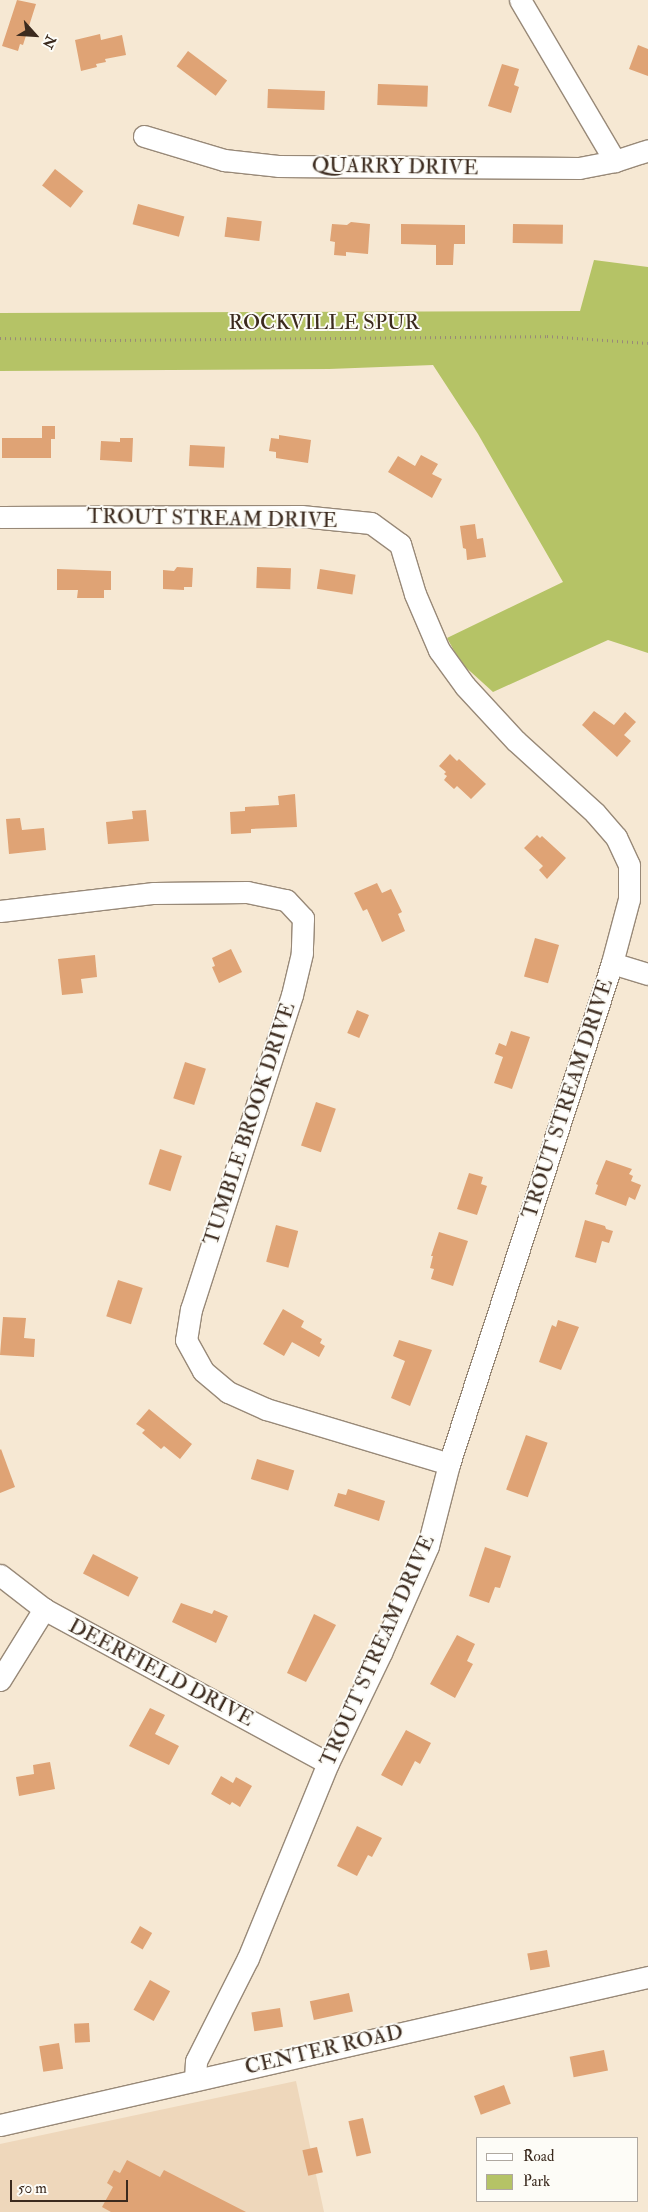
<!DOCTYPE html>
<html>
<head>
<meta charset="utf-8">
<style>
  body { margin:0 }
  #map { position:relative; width:648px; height:2212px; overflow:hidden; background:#f6e8d3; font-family:"IM FELL Double Pica",serif }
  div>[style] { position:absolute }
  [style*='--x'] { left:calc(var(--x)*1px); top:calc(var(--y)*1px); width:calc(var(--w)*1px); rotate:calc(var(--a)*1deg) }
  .built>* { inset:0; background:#eed7bb }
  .green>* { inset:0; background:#b5c366 }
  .building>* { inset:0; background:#dfa375; transform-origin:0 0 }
  .path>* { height:3px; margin-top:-1.5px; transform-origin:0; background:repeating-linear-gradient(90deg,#988978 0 1px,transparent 0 5px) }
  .roads { filter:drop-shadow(1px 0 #988978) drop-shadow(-1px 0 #988978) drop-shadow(0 1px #988978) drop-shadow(0 -1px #988978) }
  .minor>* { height:21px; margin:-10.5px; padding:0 10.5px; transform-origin:10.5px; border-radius:10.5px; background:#fff }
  span { translate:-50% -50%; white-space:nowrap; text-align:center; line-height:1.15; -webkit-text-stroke:4px #fdfcf7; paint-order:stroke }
  .street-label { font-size:21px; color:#3b2a1e }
  .legend { position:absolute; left:476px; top:2137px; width:162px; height:65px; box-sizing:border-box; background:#fdfcf7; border:1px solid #afa8a0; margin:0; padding:6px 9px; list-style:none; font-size:15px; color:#3b2a1e }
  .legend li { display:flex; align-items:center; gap:10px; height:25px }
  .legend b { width:25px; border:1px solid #afa8a0 }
  .north { position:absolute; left:10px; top:10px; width:50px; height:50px; -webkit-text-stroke:4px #fdfcf7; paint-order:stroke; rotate:116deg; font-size:14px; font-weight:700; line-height:20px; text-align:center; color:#3b2a1e }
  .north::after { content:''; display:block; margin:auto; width:18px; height:22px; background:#3b2a1e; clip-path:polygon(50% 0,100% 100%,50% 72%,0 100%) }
  .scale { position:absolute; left:10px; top:2180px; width:118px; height:22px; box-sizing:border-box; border:2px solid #3b2a1e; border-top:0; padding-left:6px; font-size:15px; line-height:18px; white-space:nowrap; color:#3b2a1e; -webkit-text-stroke:4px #fdfcf7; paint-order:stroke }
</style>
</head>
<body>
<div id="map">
  <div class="built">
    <i style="clip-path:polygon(296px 2081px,324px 2212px,0 2212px,0 2144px)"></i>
  </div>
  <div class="green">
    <i style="clip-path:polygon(594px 260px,648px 267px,648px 653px,608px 640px,493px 692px,461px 663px,447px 638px,563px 582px,478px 434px,433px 365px,329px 369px,0 371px,0 313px,580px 311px)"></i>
  </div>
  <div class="building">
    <i style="clip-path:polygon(17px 0,36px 4px,23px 45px,20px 44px,18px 51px,2px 46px)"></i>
    <i style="clip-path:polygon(100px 34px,101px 40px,122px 35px,126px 55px,105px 59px,106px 62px,96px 64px,97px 67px,81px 71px,75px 40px)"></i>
    <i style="clip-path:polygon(638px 45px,648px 49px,648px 76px,629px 69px)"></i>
    <i style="left:188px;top:51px;width:49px;height:19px;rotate:37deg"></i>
    <i style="clip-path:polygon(502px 64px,519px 69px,514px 85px,519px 87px,511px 113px,488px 106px)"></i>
    <i style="left:378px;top:84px;width:50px;height:21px;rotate:2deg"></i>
    <i style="left:268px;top:89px;width:57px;height:19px;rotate:2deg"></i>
    <i style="left:55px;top:169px;width:36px;height:21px;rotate:38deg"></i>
    <i style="left:138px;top:204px;width:48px;height:21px;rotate:15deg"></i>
    <i style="left:227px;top:217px;width:35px;height:20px;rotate:7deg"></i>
    <i style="clip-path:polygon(351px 222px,370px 224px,368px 254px,346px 252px,346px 256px,334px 255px,335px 242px,330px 241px,332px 224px,347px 225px)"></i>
    <i style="clip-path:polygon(401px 224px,465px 225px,465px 244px,454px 244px,453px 265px,436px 265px,436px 245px,401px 244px)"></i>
    <i style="left:513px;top:224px;width:50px;height:19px;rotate:1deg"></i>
    <i style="clip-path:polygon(42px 426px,55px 426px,55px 439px,51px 439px,51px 458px,2px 458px,2px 438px,42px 438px)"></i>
    <i style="clip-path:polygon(279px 435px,311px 440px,308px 463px,276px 458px,276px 452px,269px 451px,271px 438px,279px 439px)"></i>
    <i style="clip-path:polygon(120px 438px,133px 438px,132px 462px,100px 460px,101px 441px,120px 442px)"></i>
    <i style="left:190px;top:445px;width:35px;height:21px;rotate:3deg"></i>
    <i style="clip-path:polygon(421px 455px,438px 464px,432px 474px,442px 479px,432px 498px,388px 472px,398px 456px,415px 466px)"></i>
    <i style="clip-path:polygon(475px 524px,477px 539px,483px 538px,486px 557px,467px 560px,466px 549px,463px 548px,460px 526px)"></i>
    <i style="clip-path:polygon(177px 567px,193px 568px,192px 587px,184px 587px,184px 590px,163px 589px,163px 570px,174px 571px)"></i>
    <i style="left:257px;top:567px;width:34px;height:21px;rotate:2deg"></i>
    <i style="clip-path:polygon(57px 569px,111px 571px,111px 590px,104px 590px,104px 598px,77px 598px,78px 590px,57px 590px)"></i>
    <i style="left:320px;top:569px;width:36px;height:20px;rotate:9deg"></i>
    <i style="clip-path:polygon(594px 711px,614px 725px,625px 712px,636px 722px,624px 735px,631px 741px,617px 757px,582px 725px)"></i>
    <i style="clip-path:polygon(450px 754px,457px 761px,459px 759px,486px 784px,471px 799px,457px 786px,454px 789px,444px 780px,447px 776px,444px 774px,446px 772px,439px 766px)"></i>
    <i style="clip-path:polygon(295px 794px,297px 827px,251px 829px,251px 833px,231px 834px,230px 812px,245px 811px,245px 807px,279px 805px,278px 796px)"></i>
    <i style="clip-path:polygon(146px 810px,149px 841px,108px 844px,106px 822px,133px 819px,132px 811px)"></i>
    <i style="clip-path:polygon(20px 818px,22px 830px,44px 828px,46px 850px,9px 854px,6px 819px)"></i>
    <i style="clip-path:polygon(537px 835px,540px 838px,542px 836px,566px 858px,547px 879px,539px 870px,543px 866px,524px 848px)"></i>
    <i style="clip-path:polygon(377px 883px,382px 893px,391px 889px,402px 912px,398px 914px,405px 931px,382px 942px,367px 909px,363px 911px,354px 893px)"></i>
    <i style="left:535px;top:938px;width:25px;height:40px;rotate:16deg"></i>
    <i style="clip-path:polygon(231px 949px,242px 972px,219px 983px,212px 967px,215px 966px,212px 958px)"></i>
    <i style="clip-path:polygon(95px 955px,97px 977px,81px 979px,83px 993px,62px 995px,58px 959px)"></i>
    <i style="left:357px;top:1010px;width:13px;height:25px;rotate:23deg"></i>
    <i style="clip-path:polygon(511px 1031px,530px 1037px,512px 1089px,494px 1083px,503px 1057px,495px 1054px,499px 1043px,506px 1046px)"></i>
    <i style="left:185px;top:1062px;width:22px;height:38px;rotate:18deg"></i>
    <i style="left:316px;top:1102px;width:21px;height:46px;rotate:19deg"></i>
    <i style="left:160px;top:1149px;width:23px;height:37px;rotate:18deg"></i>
    <i style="clip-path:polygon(606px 1160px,632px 1169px,629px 1174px,633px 1176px,631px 1181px,641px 1185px,635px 1200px,629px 1197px,626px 1206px,595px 1194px,598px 1185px,596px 1184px)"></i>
    <i style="clip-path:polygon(469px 1173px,483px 1177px,481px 1184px,487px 1186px,477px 1215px,457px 1209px)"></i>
    <i style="clip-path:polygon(585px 1220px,605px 1226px,606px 1229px,613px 1231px,609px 1243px,602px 1241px,596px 1263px,575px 1257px)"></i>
    <i style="left:276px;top:1225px;width:23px;height:38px;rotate:15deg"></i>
    <i style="clip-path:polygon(439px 1232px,468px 1241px,453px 1286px,431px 1279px,434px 1269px,430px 1268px,433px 1256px,431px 1256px)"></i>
    <i style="left:118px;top:1280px;width:26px;height:38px;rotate:18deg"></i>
    <i style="clip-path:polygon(283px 1309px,304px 1321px,301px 1327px,322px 1339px,320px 1343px,325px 1346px,319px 1357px,292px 1342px,284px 1356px,263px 1344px)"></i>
    <i style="clip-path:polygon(3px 1317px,26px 1318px,24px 1338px,35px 1339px,34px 1357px,0 1355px)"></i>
    <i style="clip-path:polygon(558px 1320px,579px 1327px,561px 1370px,539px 1362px,552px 1325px,556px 1327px)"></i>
    <i style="clip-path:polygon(399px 1340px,432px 1350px,410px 1406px,391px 1398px,405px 1361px,393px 1356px)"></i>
    <i style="clip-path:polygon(149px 1409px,192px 1444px,180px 1459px,164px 1446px,161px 1449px,142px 1433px,145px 1430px,136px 1424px)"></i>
    <i style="left:526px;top:1435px;width:23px;height:58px;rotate:20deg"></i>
    <i style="clip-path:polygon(1px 1449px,15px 1487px,0 1493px,0 1450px)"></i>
    <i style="left:257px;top:1459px;width:39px;height:21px;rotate:17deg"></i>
    <i style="clip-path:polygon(348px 1489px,385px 1501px,379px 1521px,334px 1506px,338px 1493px,346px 1495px)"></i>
    <i style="clip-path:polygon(485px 1547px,511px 1556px,500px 1588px,495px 1587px,489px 1603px,469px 1596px)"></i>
    <i style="left:93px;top:1554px;width:51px;height:22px;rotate:27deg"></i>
    <i style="clip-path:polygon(181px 1603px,212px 1614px,214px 1610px,228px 1616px,216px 1643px,172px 1622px)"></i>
    <i style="clip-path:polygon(314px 1614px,336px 1625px,306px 1682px,287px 1673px)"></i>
    <i style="clip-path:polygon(457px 1635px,475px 1644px,467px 1661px,473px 1664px,455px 1698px,430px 1684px)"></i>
    <i style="clip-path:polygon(150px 1708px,165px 1715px,155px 1734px,179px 1746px,169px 1765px,129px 1746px)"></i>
    <i style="clip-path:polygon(406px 1730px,431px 1743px,420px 1764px,415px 1761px,402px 1786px,381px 1775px)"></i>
    <i style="clip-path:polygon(50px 1762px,55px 1789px,19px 1796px,16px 1777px,34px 1774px,33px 1765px)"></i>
    <i style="clip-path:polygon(221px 1776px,233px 1783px,236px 1777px,252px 1786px,240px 1807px,232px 1802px,230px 1805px,211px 1794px)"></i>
    <i style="clip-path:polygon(357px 1826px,382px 1838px,372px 1857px,368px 1855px,357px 1876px,337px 1866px)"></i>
    <i style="left:140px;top:1926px;width:14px;height:19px;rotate:30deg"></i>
    <i style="left:547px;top:1950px;width:17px;height:20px;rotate:80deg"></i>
    <i style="left:150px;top:1980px;width:23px;height:34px;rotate:29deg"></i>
    <i style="left:349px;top:1993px;width:19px;height:40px;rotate:78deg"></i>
    <i style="left:280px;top:2008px;width:19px;height:29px;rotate:81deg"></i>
    <i style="left:89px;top:2023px;width:19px;height:15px;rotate:87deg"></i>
    <i style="left:59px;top:2043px;width:26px;height:20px;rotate:81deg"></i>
    <i style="left:604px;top:2050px;width:21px;height:35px;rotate:79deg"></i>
    <i style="left:504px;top:2085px;width:20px;height:32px;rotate:70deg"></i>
    <i style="left:363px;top:2118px;width:36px;height:15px;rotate:77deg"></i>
    <i style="left:317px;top:2147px;width:26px;height:15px;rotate:77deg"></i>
    <i style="clip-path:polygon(127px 2160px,160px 2177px,164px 2170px,246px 2212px,111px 2212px,102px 2207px,113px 2187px,107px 2183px,114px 2170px,120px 2173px)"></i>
  </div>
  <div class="path">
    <i style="--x:0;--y:338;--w:110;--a:1"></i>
    <i style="--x:110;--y:340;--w:437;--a:-0.5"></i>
    <i style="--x:547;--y:336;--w:101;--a:4"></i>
  </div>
  <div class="roads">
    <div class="minor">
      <i style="--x:520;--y:0;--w:187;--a:59.5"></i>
      <i style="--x:144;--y:136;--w:84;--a:16.7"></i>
      <i style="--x:224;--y:160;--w:54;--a:6.3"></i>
      <i style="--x:278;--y:166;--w:301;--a:0.4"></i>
      <i style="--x:579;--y:168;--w:37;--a:-11"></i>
      <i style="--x:615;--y:161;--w:35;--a:-18"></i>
      <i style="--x:0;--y:517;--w:301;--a:-0.2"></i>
      <i style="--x:301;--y:516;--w:70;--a:5.7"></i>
      <i style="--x:371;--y:523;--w:36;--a:36"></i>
      <i style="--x:400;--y:544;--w:52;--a:73.3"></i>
      <i style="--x:415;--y:594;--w:61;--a:66.8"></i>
      <i style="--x:439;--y:650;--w:44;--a:54.2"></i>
      <i style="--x:465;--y:686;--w:75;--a:47.2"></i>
      <i style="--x:516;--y:741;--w:107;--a:42.3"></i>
      <i style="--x:595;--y:813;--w:32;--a:49"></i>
      <i style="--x:616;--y:837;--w:31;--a:65"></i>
      <i style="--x:629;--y:865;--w:34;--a:90"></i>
      <i style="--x:629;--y:899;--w:66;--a:104.9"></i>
      <i style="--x:612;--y:963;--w:527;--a:108.02"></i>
      <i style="--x:449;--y:1464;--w:85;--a:104.4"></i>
      <i style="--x:428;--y:1546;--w:117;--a:113.7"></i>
      <i style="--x:381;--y:1653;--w:122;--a:115.7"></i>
      <i style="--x:328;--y:1763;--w:211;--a:112.3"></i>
      <i style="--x:248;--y:1958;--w:115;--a:116.8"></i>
      <i style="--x:196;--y:2061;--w:19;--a:93"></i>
      <i style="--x:0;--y:911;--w:155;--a:-6.7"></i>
      <i style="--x:154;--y:893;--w:93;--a:-0.6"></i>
      <i style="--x:247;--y:892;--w:40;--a:12"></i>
      <i style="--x:286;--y:900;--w:25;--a:47"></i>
      <i style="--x:303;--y:918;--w:35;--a:92"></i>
      <i style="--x:302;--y:953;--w:43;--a:103.4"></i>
      <i style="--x:292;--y:995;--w:330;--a:107.8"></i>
      <i style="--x:191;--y:1309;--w:31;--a:99"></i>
      <i style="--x:186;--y:1340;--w:35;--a:61"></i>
      <i style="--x:203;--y:1371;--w:33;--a:40"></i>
      <i style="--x:228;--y:1392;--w:42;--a:24.1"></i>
      <i style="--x:266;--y:1409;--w:191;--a:16.7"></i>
      <i style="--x:612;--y:963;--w:38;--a:17"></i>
      <i style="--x:0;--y:1575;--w:56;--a:37.7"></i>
      <i style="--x:44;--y:1609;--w:323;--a:28.5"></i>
      <i style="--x:0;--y:1680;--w:84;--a:-58.2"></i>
      <i style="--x:0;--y:2125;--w:665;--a:-12.87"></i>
    </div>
  </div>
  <div class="street-label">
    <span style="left:395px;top:167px;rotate:1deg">QUARRY DRIVE</span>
    <span style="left:324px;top:323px">ROCKVILLE SPUR</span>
    <span style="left:212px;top:519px;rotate:1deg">TROUT STREAM DRIVE</span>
    <span style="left:568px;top:1099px;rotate:-72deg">TROUT STREAM DRIVE</span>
    <span style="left:250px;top:1124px;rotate:-72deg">TUMBLE BROOK DRIVE</span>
    <span style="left:378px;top:1651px;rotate:-66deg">TROUT STREAM DRIVE</span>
    <span style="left:161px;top:1673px;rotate:28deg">DEERFIELD DRIVE</span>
    <span style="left:324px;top:2050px;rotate:-13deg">CENTER ROAD</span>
  </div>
  <ul class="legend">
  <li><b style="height:6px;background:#fff"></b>Road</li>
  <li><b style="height:14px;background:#b5c366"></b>Park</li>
  </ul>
  <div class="north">N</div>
  <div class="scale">50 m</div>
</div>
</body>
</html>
